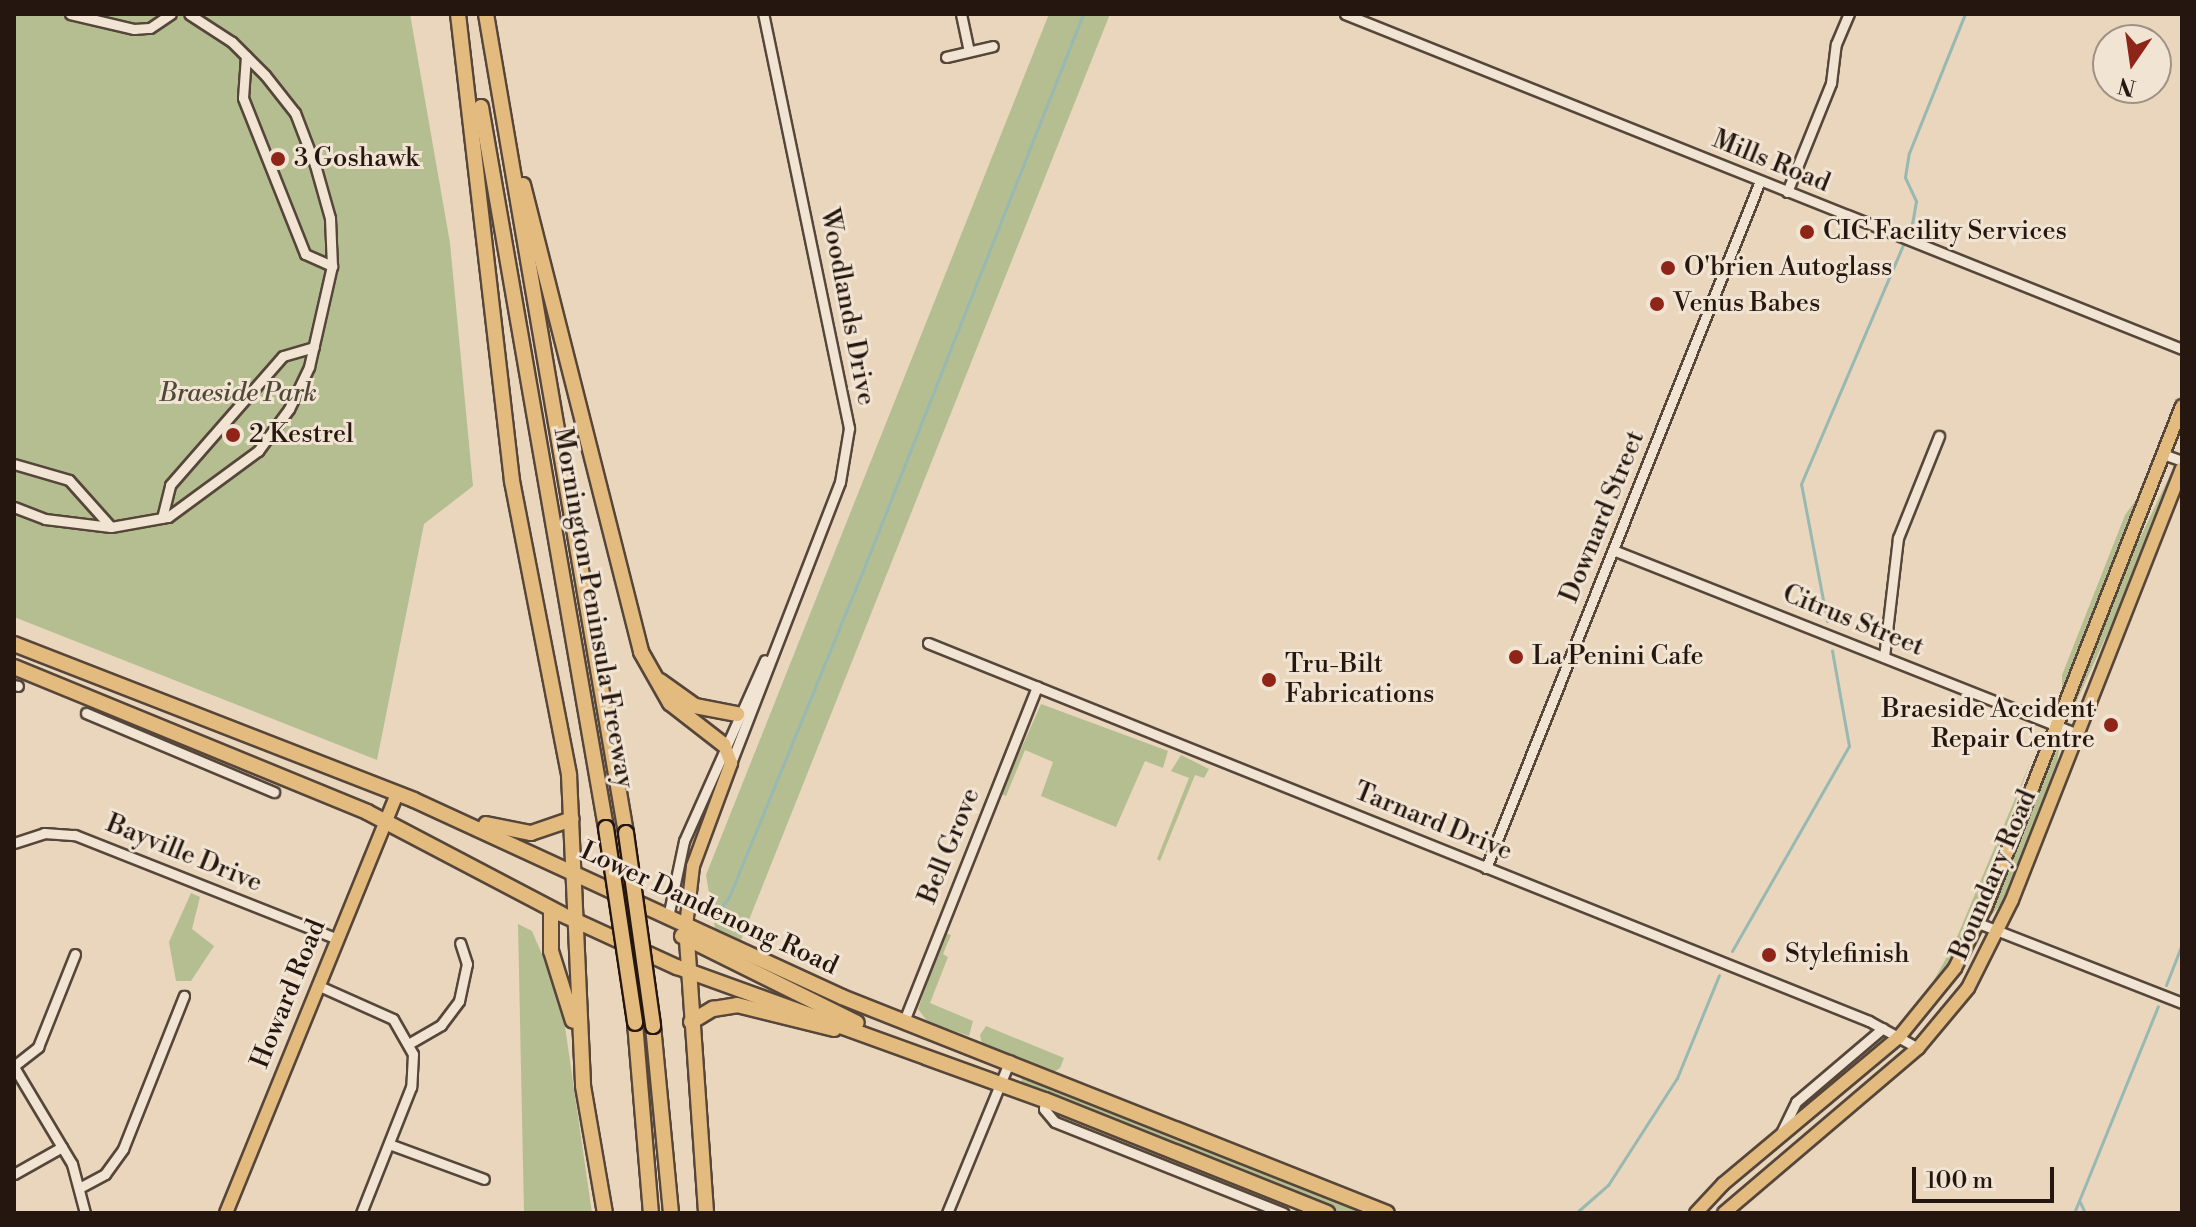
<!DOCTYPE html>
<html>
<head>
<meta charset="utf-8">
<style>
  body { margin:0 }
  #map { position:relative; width:2196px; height:1227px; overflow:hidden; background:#e9d6bc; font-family:"Libre Bodoni",serif }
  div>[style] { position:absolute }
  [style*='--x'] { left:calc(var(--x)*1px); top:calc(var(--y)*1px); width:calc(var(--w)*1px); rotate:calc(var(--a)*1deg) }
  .green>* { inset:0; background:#b5be91 }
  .stream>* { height:3px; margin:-1.5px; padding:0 1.5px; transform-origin:1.5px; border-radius:1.5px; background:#97b9b2 }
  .roads { filter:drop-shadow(2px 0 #56463a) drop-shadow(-2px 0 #56463a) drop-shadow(0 2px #56463a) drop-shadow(0 -2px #56463a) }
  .minor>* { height:9px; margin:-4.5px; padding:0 4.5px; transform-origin:4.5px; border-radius:4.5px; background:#f1e4d3 }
  .major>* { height:12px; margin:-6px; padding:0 6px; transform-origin:6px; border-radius:6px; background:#e4bb7e }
  .highway>* { height:14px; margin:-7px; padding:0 7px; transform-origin:7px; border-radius:7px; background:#e4bb7e }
  .bridges { filter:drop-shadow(2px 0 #25160f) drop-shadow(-2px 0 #25160f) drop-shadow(0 2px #25160f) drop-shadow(0 -2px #25160f) }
  .highway-bridge>* { height:14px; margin:-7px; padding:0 7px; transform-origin:7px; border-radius:7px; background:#e4bb7e }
  .dots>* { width:22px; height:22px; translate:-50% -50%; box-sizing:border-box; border:4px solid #f1e4d3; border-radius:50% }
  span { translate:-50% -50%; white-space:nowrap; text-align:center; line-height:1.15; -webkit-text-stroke:6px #f1e4d3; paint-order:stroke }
  .poi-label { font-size:26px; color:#25160f }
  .left { translate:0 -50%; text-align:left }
  .right { translate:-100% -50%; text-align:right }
  .street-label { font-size:26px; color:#25160f }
  .park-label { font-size:26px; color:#504836; font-style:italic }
  .frame { position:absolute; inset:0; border:16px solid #25160f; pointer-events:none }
  .north { position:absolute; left:2092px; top:24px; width:80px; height:80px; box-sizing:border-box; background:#f1e4d3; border:2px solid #9f9285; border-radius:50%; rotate:193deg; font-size:22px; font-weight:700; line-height:32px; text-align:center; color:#25160f }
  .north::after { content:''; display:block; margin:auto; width:28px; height:36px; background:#8f2418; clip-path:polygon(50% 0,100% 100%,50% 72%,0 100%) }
  .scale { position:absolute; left:1912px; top:1167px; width:142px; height:36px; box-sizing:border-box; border:4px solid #25160f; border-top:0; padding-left:10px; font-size:24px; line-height:28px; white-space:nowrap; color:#25160f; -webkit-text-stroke:6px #f1e4d3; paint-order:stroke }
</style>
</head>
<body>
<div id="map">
  <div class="green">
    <i style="clip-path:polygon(14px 14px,410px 14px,450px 243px,473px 486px,424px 524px,377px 760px,14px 617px)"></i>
    <i style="clip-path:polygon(1049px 14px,1110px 14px,741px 940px,715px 928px,706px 875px)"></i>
    <i style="clip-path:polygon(2171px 473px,2114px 619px,2068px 720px,2128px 563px)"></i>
    <i style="clip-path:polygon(2138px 497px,2069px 675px,2062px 688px,2062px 675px,2125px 515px)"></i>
    <i style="clip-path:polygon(1041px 704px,1168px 751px,1163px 768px,1145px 761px,1116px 827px,1041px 796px,1053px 762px,1025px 750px,1006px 796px,1001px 794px)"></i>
    <i style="clip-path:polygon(2061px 739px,2056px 768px,2002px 903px,1989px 918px)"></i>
    <i style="clip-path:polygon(1181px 755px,1209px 769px,1204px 778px,1195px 775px,1160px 861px,1157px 859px,1189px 778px,1171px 771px)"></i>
    <i style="clip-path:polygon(2030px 763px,1974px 914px,1946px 968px,1929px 989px,1954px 944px)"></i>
    <i style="clip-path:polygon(191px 893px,200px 897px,192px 929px,214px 946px,191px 981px,176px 981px,169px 942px)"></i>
    <i style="clip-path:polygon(518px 924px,532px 931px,561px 999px,592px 1213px,524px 1213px)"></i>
    <i style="clip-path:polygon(945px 933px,951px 935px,943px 954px,948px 957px,930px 1003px,973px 1021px,969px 1036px,928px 1022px,918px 1009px)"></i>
    <i style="clip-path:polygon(986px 1026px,1064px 1058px,1060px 1068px,1054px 1072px,982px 1044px,980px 1035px)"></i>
    <i style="clip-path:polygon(1023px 1077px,1186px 1138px,1376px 1213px,1337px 1213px,1046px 1093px,1021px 1082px)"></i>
  </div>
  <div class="stream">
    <i style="--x:1827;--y:621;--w:139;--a:-100.7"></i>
    <i style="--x:1801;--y:484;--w:283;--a:-66.9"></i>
    <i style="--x:1912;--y:224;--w:23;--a:-80"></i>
    <i style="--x:1916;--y:201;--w:26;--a:-115"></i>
    <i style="--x:1905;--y:177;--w:24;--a:-81"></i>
    <i style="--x:1909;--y:153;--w:150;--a:-68.1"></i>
    <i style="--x:720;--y:924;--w:13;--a:-99"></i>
    <i style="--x:718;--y:911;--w:18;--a:-52"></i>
    <i style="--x:729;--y:897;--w:350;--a:-67.7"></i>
    <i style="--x:862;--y:573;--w:601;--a:-68.43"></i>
    <i style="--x:1732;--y:951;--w:236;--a:-60.3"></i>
    <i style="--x:1849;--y:746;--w:97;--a:-100.1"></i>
    <i style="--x:2166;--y:985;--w:44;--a:-68.7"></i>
    <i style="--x:2080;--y:1202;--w:12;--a:66"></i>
    <i style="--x:1576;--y:1213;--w:43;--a:-41.2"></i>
    <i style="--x:1608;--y:1185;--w:127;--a:-57.2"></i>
    <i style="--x:1677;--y:1078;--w:111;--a:-67.8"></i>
    <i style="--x:2074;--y:1213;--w:223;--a:-67.9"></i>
  </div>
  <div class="roads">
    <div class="minor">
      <i style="--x:70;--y:14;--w:66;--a:13.2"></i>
      <i style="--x:134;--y:29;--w:16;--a:-4"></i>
      <i style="--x:150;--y:28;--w:25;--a:-34"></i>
      <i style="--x:961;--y:14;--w:38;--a:78"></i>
      <i style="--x:1345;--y:14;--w:902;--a:21.81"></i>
      <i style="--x:246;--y:56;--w:42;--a:94.1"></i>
      <i style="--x:243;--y:98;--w:168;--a:68.3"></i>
      <i style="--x:305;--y:254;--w:30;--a:24"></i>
      <i style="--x:946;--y:57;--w:48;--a:-13.2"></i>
      <i style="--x:1787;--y:192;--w:118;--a:-68"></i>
      <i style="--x:1831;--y:83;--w:39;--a:-83"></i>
      <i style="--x:1836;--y:44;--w:33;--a:-67"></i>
      <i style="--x:2163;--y:454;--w:20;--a:20"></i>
      <i style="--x:14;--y:464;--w:57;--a:16.2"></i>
      <i style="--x:69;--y:480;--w:63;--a:48.2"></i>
      <i style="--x:14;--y:507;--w:33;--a:21"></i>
      <i style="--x:45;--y:519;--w:66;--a:6.9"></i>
      <i style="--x:111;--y:527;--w:58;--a:-10"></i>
      <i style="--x:168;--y:517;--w:112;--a:-36.3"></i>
      <i style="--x:258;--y:451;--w:52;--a:-53.6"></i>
      <i style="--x:289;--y:409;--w:47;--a:-64.5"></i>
      <i style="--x:309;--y:367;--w:104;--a:-77.2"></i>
      <i style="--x:332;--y:266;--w:48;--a:-92.4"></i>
      <i style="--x:330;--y:218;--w:55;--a:-105.8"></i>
      <i style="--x:315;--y:165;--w:56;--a:-111"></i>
      <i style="--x:295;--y:113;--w:48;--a:-128.3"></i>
      <i style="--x:265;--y:75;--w:47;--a:-135"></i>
      <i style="--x:232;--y:42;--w:51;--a:-146.9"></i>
      <i style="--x:162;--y:518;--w:34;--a:-76"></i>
      <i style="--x:170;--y:485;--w:171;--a:-48.8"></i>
      <i style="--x:283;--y:356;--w:32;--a:-16"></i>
      <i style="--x:1613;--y:550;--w:499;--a:21.6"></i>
      <i style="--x:928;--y:643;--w:1014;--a:21.89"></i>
      <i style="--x:1869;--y:1021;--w:56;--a:28.9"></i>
      <i style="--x:1884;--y:657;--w:120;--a:-83.3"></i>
      <i style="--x:1898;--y:538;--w:110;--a:-68.1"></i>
      <i style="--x:14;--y:685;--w:4;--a:14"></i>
      <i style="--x:86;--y:713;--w:204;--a:22.8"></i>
      <i style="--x:731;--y:763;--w:301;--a:-68.8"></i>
      <i style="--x:840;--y:482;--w:55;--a:-80.5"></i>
      <i style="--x:849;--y:428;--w:423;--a:-101.7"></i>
      <i style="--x:14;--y:843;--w:32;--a:-18"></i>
      <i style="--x:44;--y:833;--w:31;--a:4"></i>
      <i style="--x:75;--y:835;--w:280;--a:21.6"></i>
      <i style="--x:1486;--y:868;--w:740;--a:-68.26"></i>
      <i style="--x:668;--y:917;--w:78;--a:-78.1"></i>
      <i style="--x:684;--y:841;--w:198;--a:-65.9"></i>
      <i style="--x:1978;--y:923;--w:219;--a:21.4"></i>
      <i style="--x:317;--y:985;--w:83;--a:24.1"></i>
      <i style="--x:393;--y:1019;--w:40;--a:60.3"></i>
      <i style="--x:413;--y:1054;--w:33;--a:93"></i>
      <i style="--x:411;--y:1087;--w:136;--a:111.6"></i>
      <i style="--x:904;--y:1021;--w:360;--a:-68.3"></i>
      <i style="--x:410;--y:1043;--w:36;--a:-30"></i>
      <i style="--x:441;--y:1025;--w:30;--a:-53"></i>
      <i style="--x:459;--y:1001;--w:38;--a:-78"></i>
      <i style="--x:467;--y:964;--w:22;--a:-108"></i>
      <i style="--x:14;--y:1066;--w:31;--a:-38"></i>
      <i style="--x:38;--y:1047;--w:100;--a:-68.3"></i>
      <i style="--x:14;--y:1067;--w:113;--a:59.1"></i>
      <i style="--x:72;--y:1164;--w:51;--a:75.1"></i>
      <i style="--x:1045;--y:1100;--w:9;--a:96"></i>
      <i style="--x:1044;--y:1109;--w:17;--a:50"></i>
      <i style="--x:1055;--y:1122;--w:246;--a:21.7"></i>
      <i style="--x:1780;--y:1135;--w:37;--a:-64"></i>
      <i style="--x:1796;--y:1102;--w:114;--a:-40.4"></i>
      <i style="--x:389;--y:1144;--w:101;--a:20.2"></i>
      <i style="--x:14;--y:1174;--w:55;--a:-29.4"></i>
      <i style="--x:81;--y:1187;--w:27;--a:-28"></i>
      <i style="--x:105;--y:1174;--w:31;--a:-54"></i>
      <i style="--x:123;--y:1149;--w:165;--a:-68.3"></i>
      <i style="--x:947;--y:1213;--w:165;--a:-67.6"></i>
    </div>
    <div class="major">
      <i style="--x:686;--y:926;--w:60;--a:-83.3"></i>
      <i style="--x:693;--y:866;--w:110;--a:-69.7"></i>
      <i style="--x:731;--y:763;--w:19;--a:-111"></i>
      <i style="--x:226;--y:1213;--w:453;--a:-67.8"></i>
      <i style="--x:1696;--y:1213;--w:40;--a:-47"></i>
      <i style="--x:1723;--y:1184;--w:229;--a:-39.9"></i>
      <i style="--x:1899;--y:1037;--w:89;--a:-50.9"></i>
      <i style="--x:1955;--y:968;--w:69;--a:-63.4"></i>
      <i style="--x:1986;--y:906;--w:537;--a:-68.59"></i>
      <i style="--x:1724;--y:1213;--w:255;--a:-40.4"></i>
      <i style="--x:1918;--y:1048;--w:78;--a:-50.2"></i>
      <i style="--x:1968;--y:988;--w:98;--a:-63.4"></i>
      <i style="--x:2012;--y:900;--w:464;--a:-68.5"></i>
    </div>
    <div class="highway">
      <i style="--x:458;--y:14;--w:470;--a:83.4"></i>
      <i style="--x:512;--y:481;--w:299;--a:79"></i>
      <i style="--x:569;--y:775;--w:311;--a:87.4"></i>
      <i style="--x:583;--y:1086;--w:129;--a:80.2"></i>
      <i style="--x:486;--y:14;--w:831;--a:80.3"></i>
      <i style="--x:481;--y:107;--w:732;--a:80.16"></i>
      <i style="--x:523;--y:185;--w:482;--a:75.8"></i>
      <i style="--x:641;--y:652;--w:59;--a:60.4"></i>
      <i style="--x:670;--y:703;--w:68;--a:37.9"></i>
      <i style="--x:14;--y:644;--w:429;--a:21.3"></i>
      <i style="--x:414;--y:800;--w:471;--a:24.7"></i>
      <i style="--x:842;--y:997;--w:586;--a:21.62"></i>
      <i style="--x:14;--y:667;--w:382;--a:22.3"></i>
      <i style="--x:367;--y:812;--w:219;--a:27.7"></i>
      <i style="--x:561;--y:914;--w:128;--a:24.6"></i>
      <i style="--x:677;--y:967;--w:391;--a:19.9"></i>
      <i style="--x:1045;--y:1100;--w:304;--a:21.8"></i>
      <i style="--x:660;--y:681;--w:43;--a:35.5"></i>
      <i style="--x:695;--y:706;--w:43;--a:10.8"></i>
      <i style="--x:486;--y:824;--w:46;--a:11.3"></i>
      <i style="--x:531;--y:833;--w:43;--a:-18.9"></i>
      <i style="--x:551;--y:909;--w:42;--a:90"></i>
      <i style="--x:551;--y:951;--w:73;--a:72.6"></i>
      <i style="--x:686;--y:926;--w:288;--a:86"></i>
      <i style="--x:682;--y:936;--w:195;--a:26.4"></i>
      <i style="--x:691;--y:1022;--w:26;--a:-31"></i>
      <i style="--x:713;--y:1009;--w:24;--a:-9"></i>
      <i style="--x:737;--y:1005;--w:100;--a:13.9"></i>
      <i style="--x:635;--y:1023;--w:191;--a:85.2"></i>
      <i style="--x:653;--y:1026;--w:188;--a:84.5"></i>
    </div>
  </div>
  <div class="bridges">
    <div class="highway-bridge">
      <i style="--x:606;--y:828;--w:197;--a:81.5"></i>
      <i style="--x:626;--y:833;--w:195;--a:82"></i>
    </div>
  </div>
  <div class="dots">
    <i style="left:278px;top:159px;background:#8f2418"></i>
    <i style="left:1807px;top:232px;background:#8f2418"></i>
    <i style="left:1668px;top:268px;background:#8f2418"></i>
    <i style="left:1657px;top:304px;background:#8f2418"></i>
    <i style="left:233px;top:435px;background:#8f2418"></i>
    <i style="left:1516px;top:657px;background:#8f2418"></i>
    <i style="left:1269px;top:680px;background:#8f2418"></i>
    <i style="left:2111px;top:725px;background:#8f2418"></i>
    <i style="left:1769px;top:955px;background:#8f2418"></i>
  </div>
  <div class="poi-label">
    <span class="left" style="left:294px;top:159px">3 Goshawk</span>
    <span class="left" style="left:1823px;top:232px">CIC Facility Services</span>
    <span class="left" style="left:1684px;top:268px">O'brien Autoglass</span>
    <span class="left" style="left:1673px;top:304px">Venus Babes</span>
    <span class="left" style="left:249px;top:435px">2 Kestrel</span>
    <span class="left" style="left:1532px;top:657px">La Penini Cafe</span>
    <span class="left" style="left:1285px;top:680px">Tru-Bilt<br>Fabrications</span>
    <span class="right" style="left:2095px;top:725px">Braeside Accident<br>Repair Centre</span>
    <span class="left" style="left:1785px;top:955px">Stylefinish</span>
  </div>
  <div class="street-label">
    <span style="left:1771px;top:162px;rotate:22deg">Mills Road</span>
    <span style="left:847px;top:307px;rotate:79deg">Woodlands Drive</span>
    <span style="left:1603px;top:517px;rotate:-68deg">Downard Street</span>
    <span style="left:593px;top:608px;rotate:80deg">Mornington Peninsula Freeway</span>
    <span style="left:1853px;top:621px;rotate:22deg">Citrus Street</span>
    <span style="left:1433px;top:822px;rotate:22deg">Tarnard Drive</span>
    <span style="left:950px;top:846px;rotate:-68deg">Bell Grove</span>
    <span style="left:184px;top:854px;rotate:22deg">Bayville Drive</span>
    <span style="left:1994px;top:875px;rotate:-67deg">Boundary Road</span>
    <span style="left:709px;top:909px;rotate:25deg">Lower Dandenong Road</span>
    <span style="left:289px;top:994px;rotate:-68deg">Howard Road</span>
  </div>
  <div class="park-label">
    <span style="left:238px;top:394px">Braeside Park</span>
  </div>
  <div class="frame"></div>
  <div class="north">N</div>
  <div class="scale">100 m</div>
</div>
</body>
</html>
